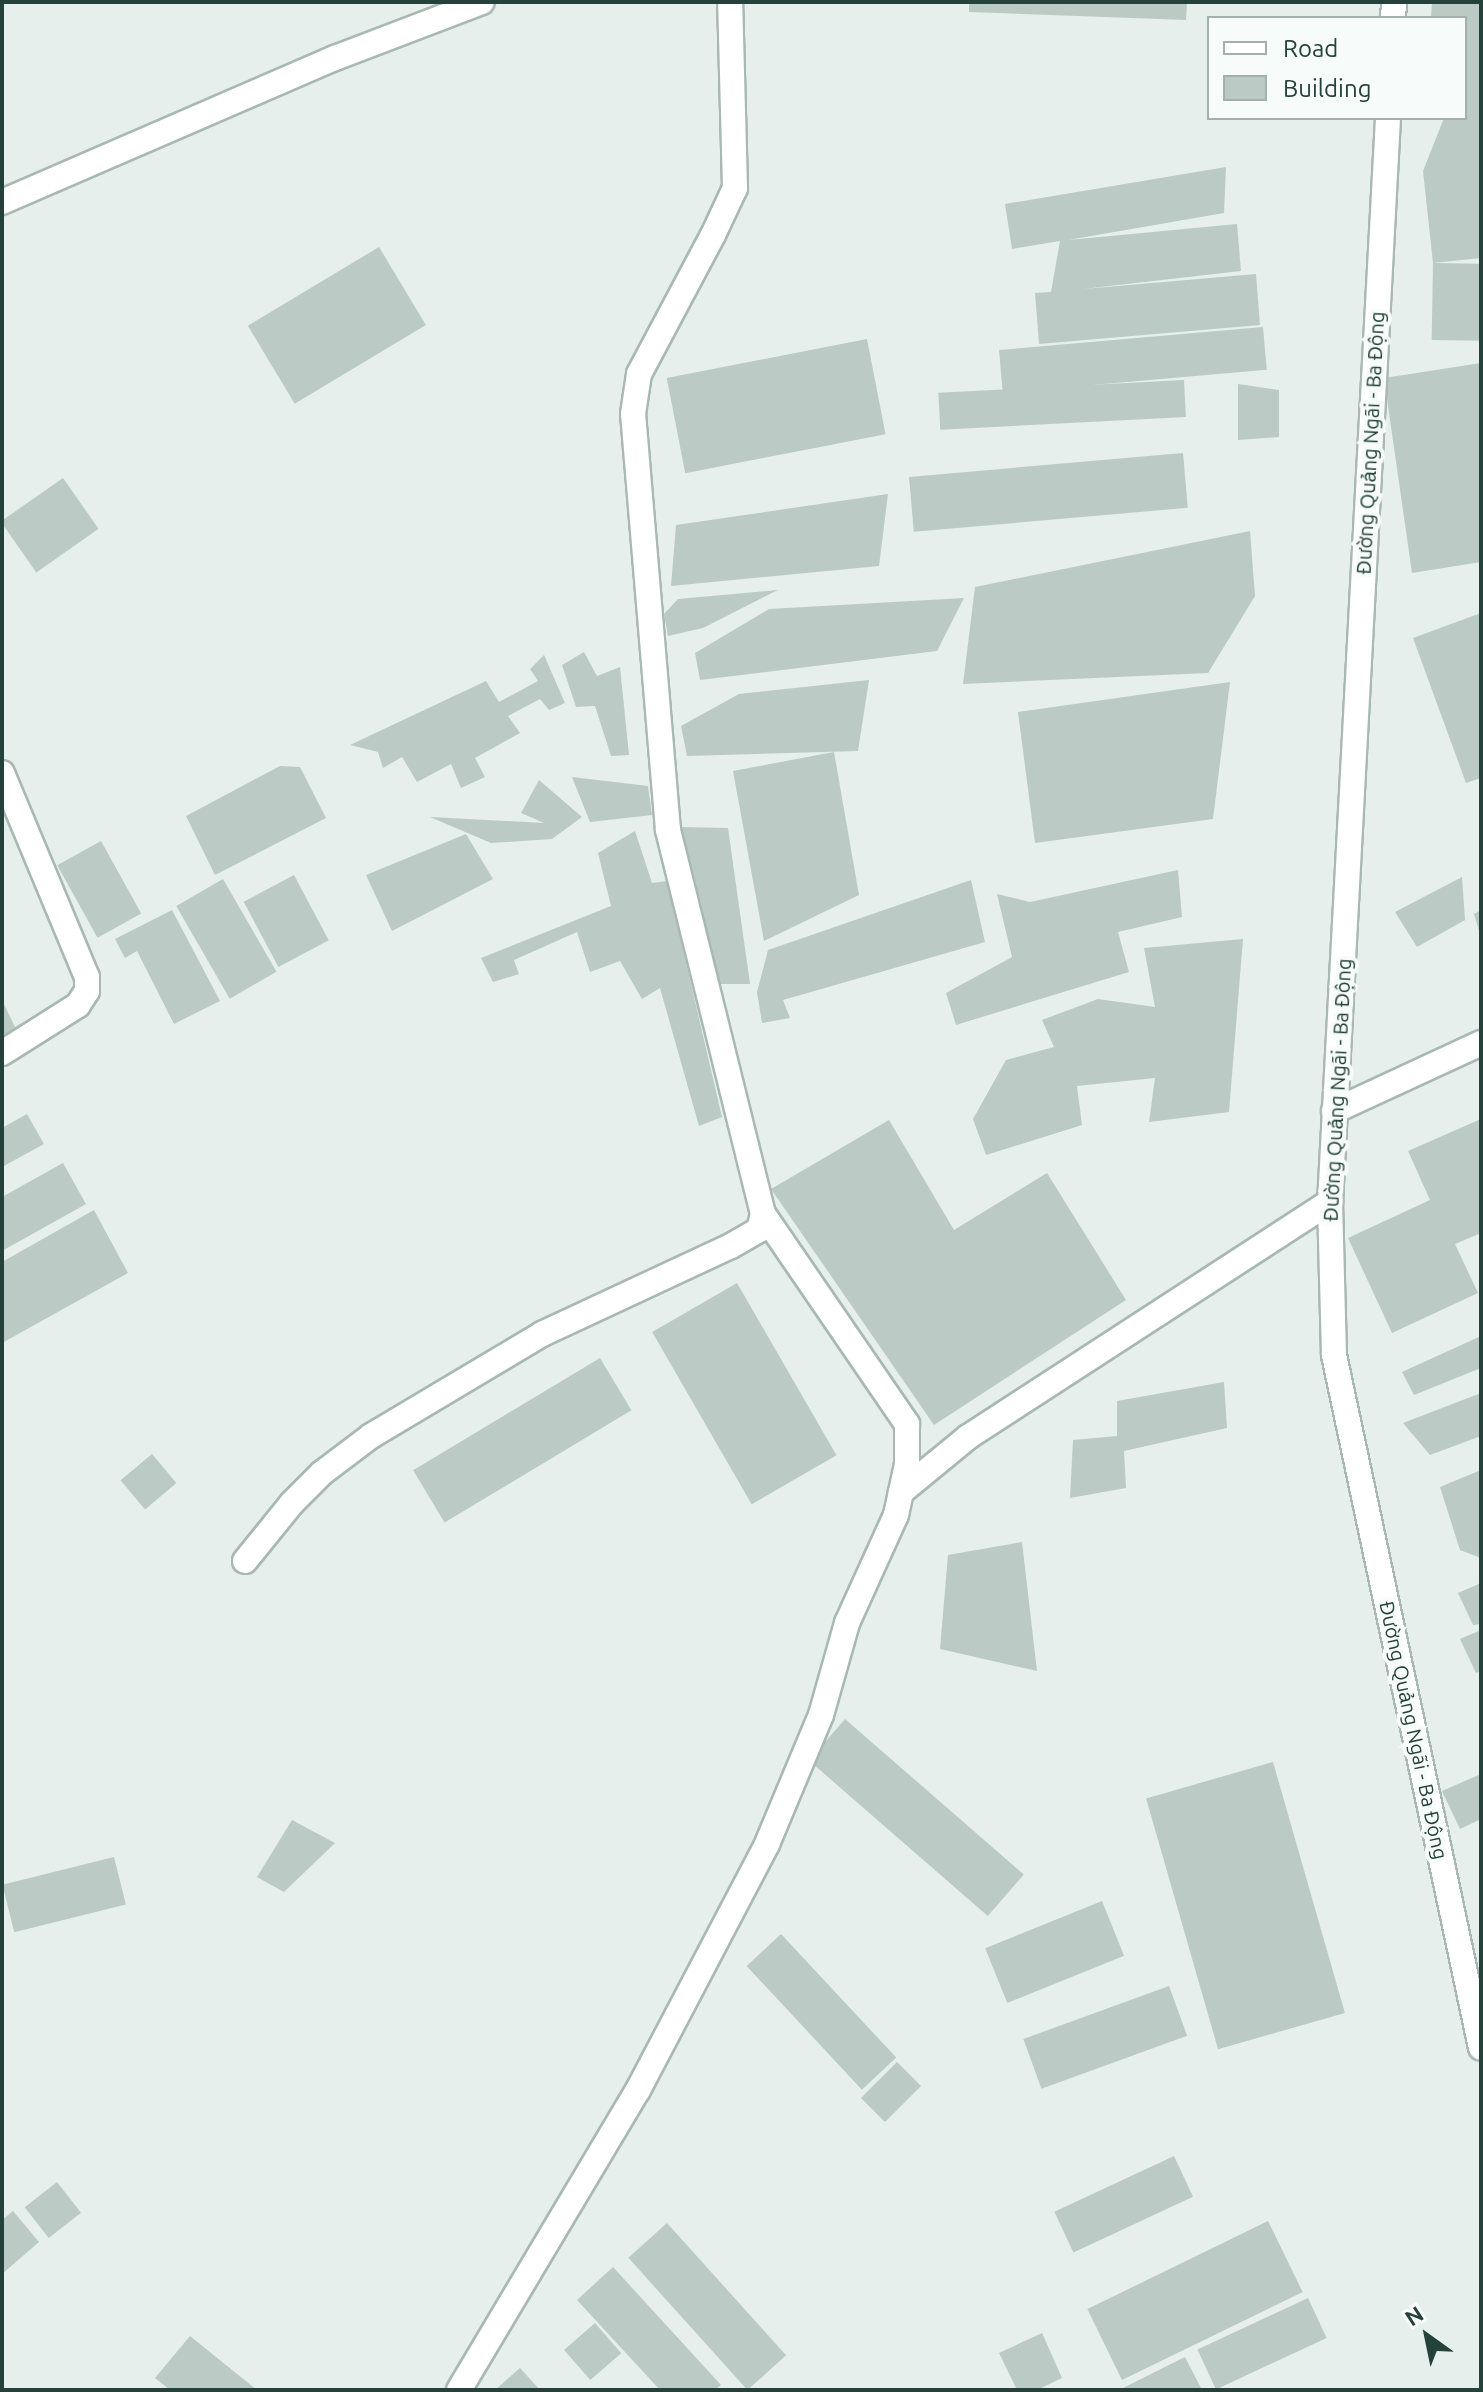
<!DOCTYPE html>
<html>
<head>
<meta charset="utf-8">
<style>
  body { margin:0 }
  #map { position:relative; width:1483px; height:2392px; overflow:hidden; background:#e6efeb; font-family:Ubuntu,sans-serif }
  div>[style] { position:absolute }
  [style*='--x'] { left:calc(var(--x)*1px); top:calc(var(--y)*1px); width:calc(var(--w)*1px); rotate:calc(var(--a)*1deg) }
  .building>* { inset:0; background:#bbcac4; transform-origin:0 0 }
  .roads { filter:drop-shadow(2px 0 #a8b8b2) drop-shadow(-2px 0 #a8b8b2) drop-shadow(0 2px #a8b8b2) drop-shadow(0 -2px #a8b8b2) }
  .minor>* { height:24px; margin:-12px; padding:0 12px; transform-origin:12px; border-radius:12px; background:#fff }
  .secondary>* { height:24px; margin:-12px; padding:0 12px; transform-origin:12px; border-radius:12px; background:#fff }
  span { translate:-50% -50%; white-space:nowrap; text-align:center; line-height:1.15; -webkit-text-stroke:8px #f7fbf9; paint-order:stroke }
  .street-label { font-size:20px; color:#24423a }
  .frame { position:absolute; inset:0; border:4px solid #24423a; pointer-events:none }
  .legend { position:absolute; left:1207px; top:16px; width:260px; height:104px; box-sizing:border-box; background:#f7fbf9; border:2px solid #a3b1ad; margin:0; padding:10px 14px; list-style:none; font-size:24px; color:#24423a }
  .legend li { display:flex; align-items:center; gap:16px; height:40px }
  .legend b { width:40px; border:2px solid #a3b1ad }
  .north { position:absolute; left:1387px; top:2296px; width:80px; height:80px; -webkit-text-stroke:6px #f7fbf9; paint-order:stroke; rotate:327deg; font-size:22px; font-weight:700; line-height:32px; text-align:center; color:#24423a }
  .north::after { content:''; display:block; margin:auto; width:28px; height:36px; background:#24423a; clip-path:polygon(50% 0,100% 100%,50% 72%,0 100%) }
</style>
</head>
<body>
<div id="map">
  <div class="building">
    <i style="clip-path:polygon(969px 2px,1187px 2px,1186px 20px,969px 12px)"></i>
    <i style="clip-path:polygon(1432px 2px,1481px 2px,1481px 258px,1433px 263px,1423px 171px,1444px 118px,1465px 118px,1465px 18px,1431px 18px)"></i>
    <i style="clip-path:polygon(1226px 167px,1224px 213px,1068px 240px,1237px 224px,1241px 271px,1083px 289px,1256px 274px,1260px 325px,1039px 344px,1035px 293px,1051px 292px,1060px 241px,1012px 249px,1005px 204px)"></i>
    <i style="left:379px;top:247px;width:91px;height:153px;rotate:59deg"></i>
    <i style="left:1433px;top:263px;width:48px;height:77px;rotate:1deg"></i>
    <i style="left:1263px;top:327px;width:43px;height:265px;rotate:85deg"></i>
    <i style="left:867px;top:339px;width:97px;height:204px;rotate:79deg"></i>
    <i style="clip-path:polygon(1481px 363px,1481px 562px,1412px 573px,1384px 378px)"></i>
    <i style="left:1184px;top:380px;width:37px;height:246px;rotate:87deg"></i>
    <i style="clip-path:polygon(1238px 384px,1279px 390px,1279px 437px,1238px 440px)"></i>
    <i style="left:1183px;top:453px;width:55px;height:275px;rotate:85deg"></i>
    <i style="left:63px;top:478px;width:62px;height:76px;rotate:55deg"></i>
    <i style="clip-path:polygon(888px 494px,879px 566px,671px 586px,676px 525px)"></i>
    <i style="clip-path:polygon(1250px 531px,1255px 596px,1208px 673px,963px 684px,975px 587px)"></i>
    <i style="clip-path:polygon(778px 590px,703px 628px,668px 636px,664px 614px,678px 599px)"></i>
    <i style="clip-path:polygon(964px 598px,937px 651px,700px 680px,695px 653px,769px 609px)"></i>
    <i style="clip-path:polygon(1481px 613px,1481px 778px,1466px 783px,1413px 638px)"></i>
    <i style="clip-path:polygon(584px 652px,597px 676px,620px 667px,629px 755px,611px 756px,595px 706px,576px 707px,562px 665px)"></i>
    <i style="clip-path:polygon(544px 655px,565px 703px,549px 710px,540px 699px,508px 716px,520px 733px,475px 758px,485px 777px,461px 788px,451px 764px,417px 782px,402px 757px,383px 768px,378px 752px,350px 745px,486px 681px,499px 702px,538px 681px,530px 669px)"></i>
    <i style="clip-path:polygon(869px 680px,858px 751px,687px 756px,681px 726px,739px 694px)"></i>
    <i style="clip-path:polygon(1230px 682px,1213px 819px,1035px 843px,1018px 712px)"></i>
    <i style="clip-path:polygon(834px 752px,859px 895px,764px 941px,733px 771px)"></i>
    <i style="clip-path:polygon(280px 766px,300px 767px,326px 818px,215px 875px,186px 816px)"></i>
    <i style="clip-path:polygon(572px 777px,648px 786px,652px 815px,590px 822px)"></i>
    <i style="clip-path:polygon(539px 780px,582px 817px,552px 839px,491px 843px,430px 817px,544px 823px,521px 813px)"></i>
    <i style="clip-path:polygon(680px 827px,728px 828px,750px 984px,718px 984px)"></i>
    <i style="clip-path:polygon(635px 831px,652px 883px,667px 881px,722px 1117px,699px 1126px,660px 988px,642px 999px,620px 961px,590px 972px,577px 932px,514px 960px,519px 974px,493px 982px,481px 958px,611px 906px,598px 853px)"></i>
    <i style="clip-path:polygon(466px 834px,493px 879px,392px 931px,366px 875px)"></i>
    <i style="left:101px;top:841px;width:83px;height:50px;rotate:61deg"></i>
    <i style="clip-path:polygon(1178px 870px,1182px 917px,1118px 932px,1129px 972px,956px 1025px,946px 993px,1012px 957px,997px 894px,1030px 902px)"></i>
    <i style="left:294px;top:875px;width:74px;height:57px;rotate:62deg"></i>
    <i style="clip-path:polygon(1462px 877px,1465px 920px,1417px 947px,1395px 912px)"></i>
    <i style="left:223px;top:879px;width:107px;height:54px;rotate:60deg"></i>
    <i style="clip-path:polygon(971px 880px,985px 942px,783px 1000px,790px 1018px,762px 1023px,757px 992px,768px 950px)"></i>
    <i style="clip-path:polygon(172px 910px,220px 1001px,174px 1024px,137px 951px,125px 958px,115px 939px)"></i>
    <i style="clip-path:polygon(1481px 910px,1481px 934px,1480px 934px,1474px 914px)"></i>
    <i style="clip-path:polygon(1243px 939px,1229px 1112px,1149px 1122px,1155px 1078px,1077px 1086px,1082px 1125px,986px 1155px,973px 1119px,1006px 1060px,1054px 1047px,1042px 1020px,1098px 999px,1155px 1007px,1144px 948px)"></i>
    <i style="clip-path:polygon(2px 1000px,16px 1029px,2px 1036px)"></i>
    <i style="clip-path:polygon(27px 1114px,44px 1144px,2px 1167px,2px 1128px)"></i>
    <i style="clip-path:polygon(1481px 1119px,1481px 1233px,1455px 1244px,1478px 1293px,1392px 1333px,1348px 1238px,1430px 1200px,1408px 1151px)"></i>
    <i style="clip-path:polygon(889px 1120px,954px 1230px,1047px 1173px,1126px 1300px,934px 1425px,771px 1189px)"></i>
    <i style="clip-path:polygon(63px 1163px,86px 1204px,2px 1251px,2px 1197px)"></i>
    <i style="clip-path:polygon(94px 1210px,128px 1273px,2px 1343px,2px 1262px)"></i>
    <i style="left:737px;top:1283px;width:199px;height:98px;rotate:60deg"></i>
    <i style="clip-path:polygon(1481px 1336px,1481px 1368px,1414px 1395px,1402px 1372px)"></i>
    <i style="left:600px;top:1358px;width:61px;height:218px;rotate:59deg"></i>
    <i style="clip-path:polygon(1224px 1382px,1227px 1428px,1124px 1451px,1126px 1488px,1070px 1498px,1073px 1440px,1117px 1436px,1117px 1401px)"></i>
    <i style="clip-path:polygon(1481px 1393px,1481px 1436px,1430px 1455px,1403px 1423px)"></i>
    <i style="left:152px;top:1454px;width:38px;height:41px;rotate:50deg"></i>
    <i style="clip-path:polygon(1481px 1470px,1481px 1558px,1460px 1550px,1440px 1487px)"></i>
    <i style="clip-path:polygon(1022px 1542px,1037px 1671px,940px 1649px,948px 1555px)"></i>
    <i style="clip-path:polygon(1481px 1583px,1481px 1624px,1473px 1625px,1458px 1593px)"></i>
    <i style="clip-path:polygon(1481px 1630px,1481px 1671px,1476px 1673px,1460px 1639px)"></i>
    <i style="left:845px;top:1719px;width:237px;height:55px;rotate:41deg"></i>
    <i style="left:1273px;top:1762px;width:261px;height:132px;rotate:74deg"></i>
    <i style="clip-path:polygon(1481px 1774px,1481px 1819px,1460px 1829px,1442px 1791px)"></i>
    <i style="clip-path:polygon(292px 1820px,335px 1843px,284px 1892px,257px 1877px)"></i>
    <i style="left:114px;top:1857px;width:49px;height:115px;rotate:76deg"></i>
    <i style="left:1102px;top:1901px;width:59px;height:126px;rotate:68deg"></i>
    <i style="left:781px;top:1934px;width:169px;height:47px;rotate:47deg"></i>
    <i style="left:1169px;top:1986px;width:53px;height:155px;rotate:70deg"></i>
    <i style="left:897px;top:2062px;width:34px;height:51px;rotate:45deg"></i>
    <i style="left:1174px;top:2156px;width:45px;height:132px;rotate:65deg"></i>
    <i style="left:57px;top:2182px;width:39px;height:41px;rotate:52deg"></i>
    <i style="clip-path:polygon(13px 2211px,39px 2242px,2px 2274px,2px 2220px)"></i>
    <i style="left:1268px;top:2221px;width:79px;height:201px;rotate:64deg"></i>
    <i style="left:667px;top:2223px;width:178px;height:52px;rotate:48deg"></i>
    <i style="clip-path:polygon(613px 2267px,721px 2385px,715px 2390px,660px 2390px,577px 2300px)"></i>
    <i style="left:1308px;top:2298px;width:44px;height:122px;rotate:65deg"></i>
    <i style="left:595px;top:2323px;width:40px;height:41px;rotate:49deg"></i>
    <i style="clip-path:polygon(1042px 2333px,1062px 2378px,1037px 2390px,1017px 2390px,999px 2353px)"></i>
    <i style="clip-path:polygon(190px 2336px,257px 2390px,170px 2390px,155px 2378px)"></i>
    <i style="clip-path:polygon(1185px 2357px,1202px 2390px,1119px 2390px)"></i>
    <i style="clip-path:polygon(520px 2368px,540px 2390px,495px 2390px)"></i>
  </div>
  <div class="roads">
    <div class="minor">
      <i style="--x:2;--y:202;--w:363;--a:-23.4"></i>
      <i style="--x:335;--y:58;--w:157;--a:-20.9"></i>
      <i style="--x:2;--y:773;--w:221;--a:67.4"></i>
      <i style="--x:87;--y:977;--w:14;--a:90"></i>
      <i style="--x:87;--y:991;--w:17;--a:123"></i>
      <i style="--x:78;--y:1005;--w:90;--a:147.7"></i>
      <i style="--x:1334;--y:1111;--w:162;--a:-24.8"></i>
      <i style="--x:901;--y:1492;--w:87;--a:-39.4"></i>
      <i style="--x:968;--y:1437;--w:432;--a:-33"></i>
      <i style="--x:245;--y:1561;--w:75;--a:-51"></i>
      <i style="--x:292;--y:1503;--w:42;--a:-45"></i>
      <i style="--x:322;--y:1473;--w:61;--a:-37.1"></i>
      <i style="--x:371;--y:1436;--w:199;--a:-30.8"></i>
      <i style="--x:542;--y:1334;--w:208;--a:-25"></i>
      <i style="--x:731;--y:1246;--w:32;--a:-30"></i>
      <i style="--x:759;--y:1230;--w:16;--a:-76"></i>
      <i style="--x:763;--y:1214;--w:396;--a:-103.9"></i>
      <i style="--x:668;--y:830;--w:417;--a:-94.8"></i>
      <i style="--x:633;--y:414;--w:40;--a:-81.5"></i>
      <i style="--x:639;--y:374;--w:157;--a:-62"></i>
      <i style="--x:713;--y:235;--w:52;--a:-64.9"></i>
      <i style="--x:735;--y:188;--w:186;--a:-91.5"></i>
      <i style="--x:459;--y:2390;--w:349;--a:-59.2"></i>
      <i style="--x:638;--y:2090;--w:278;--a:-62.3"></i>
      <i style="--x:767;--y:1844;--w:140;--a:-67.3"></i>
      <i style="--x:821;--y:1715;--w:96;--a:-74.2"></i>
      <i style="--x:847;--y:1623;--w:119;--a:-65.6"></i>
      <i style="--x:896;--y:1515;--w:52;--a:-77.8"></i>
      <i style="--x:907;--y:1464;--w:40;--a:-90"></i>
      <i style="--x:907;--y:1424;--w:255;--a:-124.4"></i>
    </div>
    <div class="secondary">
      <i style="--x:1393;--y:18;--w:16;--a:-86"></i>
      <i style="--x:1388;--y:118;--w:1086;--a:93.06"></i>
      <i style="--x:1330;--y:1202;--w:153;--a:88.5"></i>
      <i style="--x:1334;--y:1355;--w:708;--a:78.02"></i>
    </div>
  </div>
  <div class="street-label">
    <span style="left:1370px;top:443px;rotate:-87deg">Đường Quảng Ngãi - Ba Động</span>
    <span style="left:1337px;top:1090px;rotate:-87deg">Đường Quảng Ngãi - Ba Động</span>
    <span style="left:1414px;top:1730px;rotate:78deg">Đường Quảng Ngãi - Ba Động</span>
  </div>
  <div class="frame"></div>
  <ul class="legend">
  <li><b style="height:10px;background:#fff"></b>Road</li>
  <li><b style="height:22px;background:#bbcac4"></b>Building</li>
  </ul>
  <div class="north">N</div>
</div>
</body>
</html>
